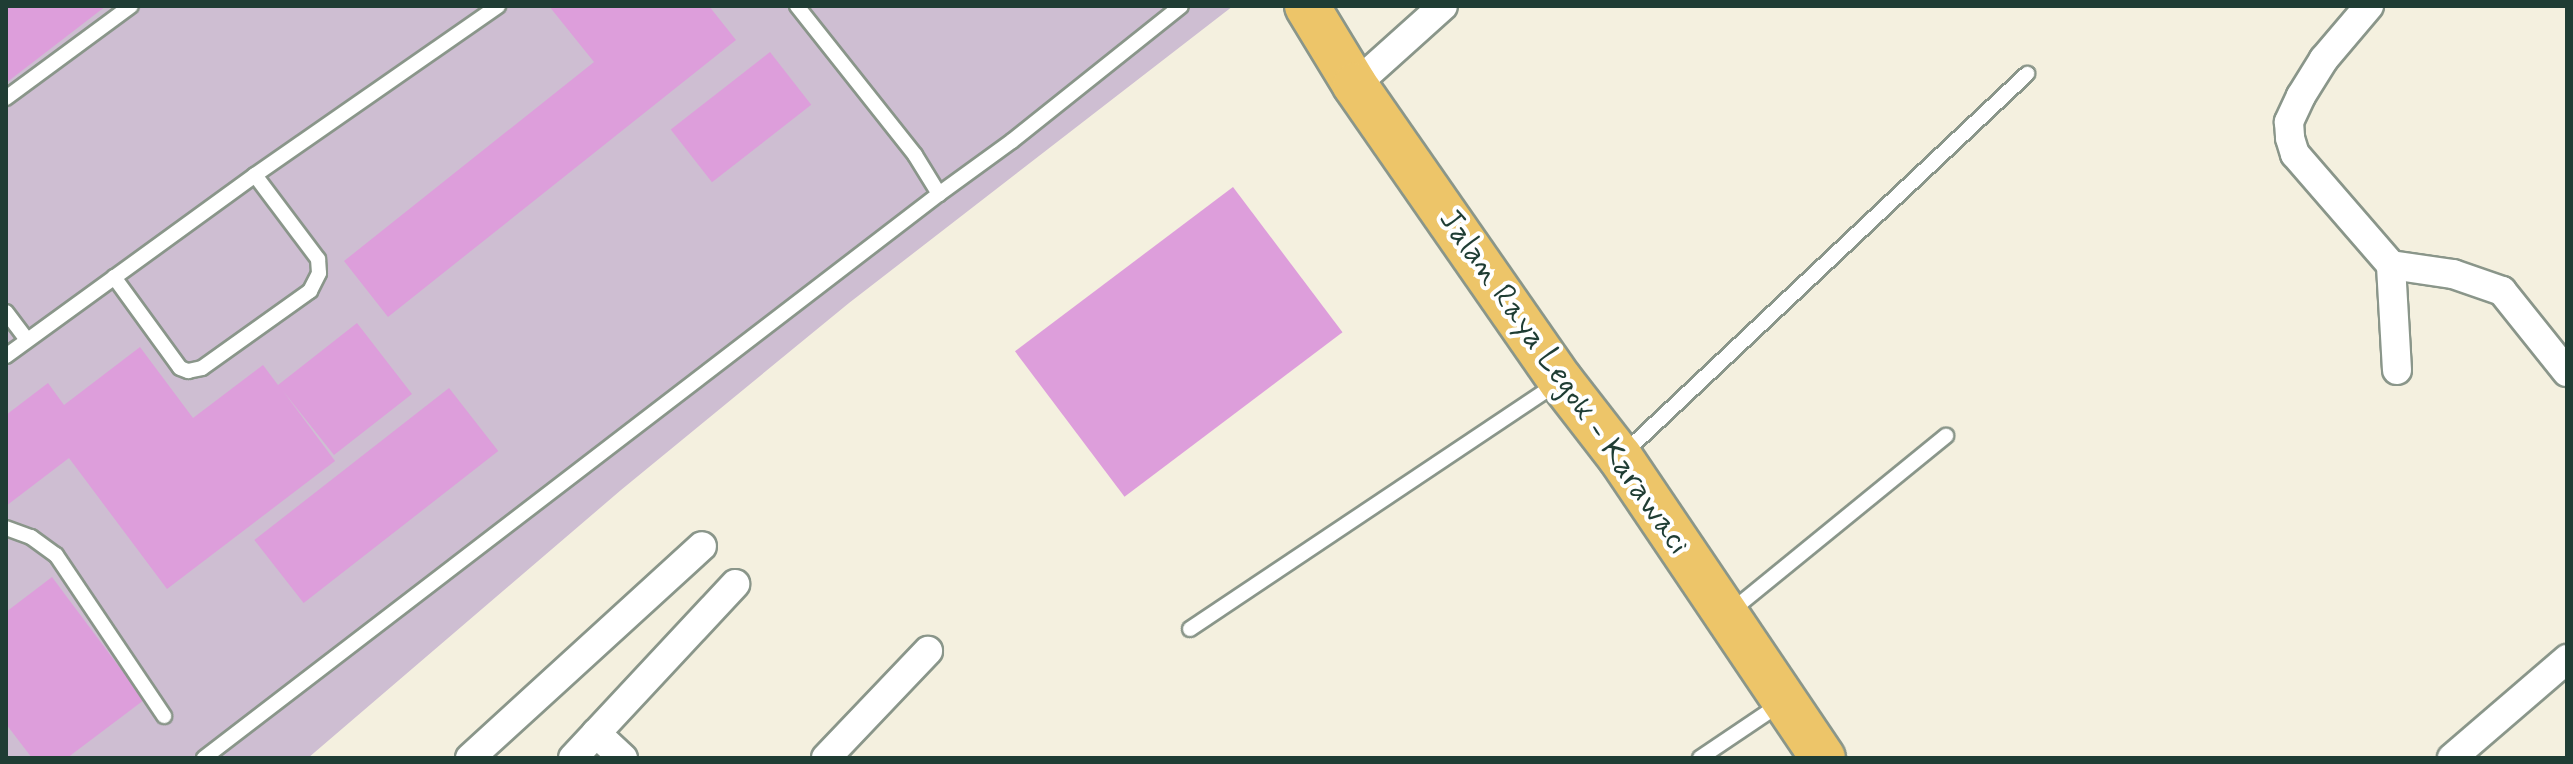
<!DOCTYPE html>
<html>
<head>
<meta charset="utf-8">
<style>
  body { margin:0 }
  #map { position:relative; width:2573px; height:764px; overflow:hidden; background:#f4f0df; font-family:Mynerve,sans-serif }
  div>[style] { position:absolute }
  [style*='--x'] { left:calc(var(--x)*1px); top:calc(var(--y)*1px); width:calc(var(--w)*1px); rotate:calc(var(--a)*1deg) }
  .industrial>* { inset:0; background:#cebed2 }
  .building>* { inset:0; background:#dd9edb; transform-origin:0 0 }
  .roads { filter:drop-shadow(2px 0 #8a968a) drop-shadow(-2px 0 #8a968a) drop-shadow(0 2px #8a968a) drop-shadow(0 -2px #8a968a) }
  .lane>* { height:14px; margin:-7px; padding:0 7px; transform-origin:7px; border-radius:7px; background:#fff }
  .street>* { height:28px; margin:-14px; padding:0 14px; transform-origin:14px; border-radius:14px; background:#fff }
  .primary>* { height:44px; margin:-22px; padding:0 22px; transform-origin:22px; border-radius:22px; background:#edc569 }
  span { translate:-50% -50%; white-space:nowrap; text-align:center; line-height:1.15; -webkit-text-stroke:8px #fff; paint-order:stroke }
  .street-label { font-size:32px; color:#1f3d34 }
  .frame { position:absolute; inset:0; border:8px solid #1f3d34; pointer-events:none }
</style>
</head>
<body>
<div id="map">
  <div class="industrial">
    <i style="clip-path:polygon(6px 6px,1233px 6px,849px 303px,621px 490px,308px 758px,6px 758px)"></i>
  </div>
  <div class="building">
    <i style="clip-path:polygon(6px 6px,106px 6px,6px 83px)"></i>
    <i style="clip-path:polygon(549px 6px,709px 6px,736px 40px,388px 317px,344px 261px,594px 62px)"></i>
    <i style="left:770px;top:52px;width:67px;height:126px;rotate:52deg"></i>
    <i style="left:1233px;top:187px;width:182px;height:273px;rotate:53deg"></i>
    <i style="clip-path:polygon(357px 323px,412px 394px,334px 455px,283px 391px,335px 461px,167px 589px,69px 458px,6px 506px,6px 415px,48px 383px,64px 405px,140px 347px,193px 418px,263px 365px,278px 385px)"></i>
    <i style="left:449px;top:388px;width:80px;height:247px;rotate:52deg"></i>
    <i style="clip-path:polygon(52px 577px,144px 700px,67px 758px,32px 758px,6px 724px,6px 612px)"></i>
  </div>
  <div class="roads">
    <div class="lane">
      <i style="--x:797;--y:6;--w:190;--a:51.6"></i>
      <i style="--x:915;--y:155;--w:46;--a:58.4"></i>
      <i style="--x:939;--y:194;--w:90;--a:-36"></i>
      <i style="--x:1012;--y:141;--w:216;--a:-38.6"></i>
      <i style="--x:6;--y:98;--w:155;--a:-36.4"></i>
      <i style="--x:114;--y:277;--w:112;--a:54"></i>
      <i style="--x:180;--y:368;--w:9;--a:21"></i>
      <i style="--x:188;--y:371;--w:14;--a:-12"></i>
      <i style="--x:202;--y:368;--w:133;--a:-35.5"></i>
      <i style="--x:310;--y:291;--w:20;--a:-63"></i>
      <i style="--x:319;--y:273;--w:14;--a:-94"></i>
      <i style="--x:318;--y:259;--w:105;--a:-126.9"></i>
      <i style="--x:6;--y:312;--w:35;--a:53"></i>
      <i style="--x:6;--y:356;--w:308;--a:-36"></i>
      <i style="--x:255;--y:175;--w:296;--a:-34.8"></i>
      <i style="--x:1623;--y:454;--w:555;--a:-43.25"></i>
      <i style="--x:6;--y:528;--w:27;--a:20"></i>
      <i style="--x:31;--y:537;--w:31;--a:36"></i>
      <i style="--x:56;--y:555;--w:194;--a:56.1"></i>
      <i style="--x:1730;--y:612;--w:279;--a:-39.2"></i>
      <i style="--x:1190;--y:629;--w:442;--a:-33.8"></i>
      <i style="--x:204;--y:758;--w:926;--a:-37.5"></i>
      <i style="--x:1700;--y:758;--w:97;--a:-34"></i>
    </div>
    <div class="street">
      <i style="--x:2369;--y:6;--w:70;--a:130.3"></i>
      <i style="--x:2324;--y:59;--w:44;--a:121.9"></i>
      <i style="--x:2301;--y:96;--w:29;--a:115"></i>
      <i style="--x:2289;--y:122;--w:16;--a:86"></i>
      <i style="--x:2290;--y:138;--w:17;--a:73"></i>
      <i style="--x:2295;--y:154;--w:147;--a:49.1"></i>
      <i style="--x:1355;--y:85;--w:118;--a:-41.9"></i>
      <i style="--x:2397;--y:370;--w:105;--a:-93.3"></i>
      <i style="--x:2391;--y:265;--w:63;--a:8.3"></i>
      <i style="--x:2453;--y:274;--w:52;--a:19.1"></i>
      <i style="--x:2502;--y:291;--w:104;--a:51.3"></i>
      <i style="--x:596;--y:733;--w:37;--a:43"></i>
      <i style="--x:470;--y:758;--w:314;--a:-42.4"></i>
      <i style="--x:573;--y:758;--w:238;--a:-47"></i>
      <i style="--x:826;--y:758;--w:148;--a:-46.4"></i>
      <i style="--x:2452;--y:758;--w:152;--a:-40.7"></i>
    </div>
    <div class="primary">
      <i style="--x:1307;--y:6;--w:92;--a:58.7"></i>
      <i style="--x:1355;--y:85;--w:361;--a:55.2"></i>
      <i style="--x:1561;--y:381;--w:96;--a:52.2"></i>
      <i style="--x:1620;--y:457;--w:363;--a:56"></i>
    </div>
  </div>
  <div class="street-label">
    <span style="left:1564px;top:382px;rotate:55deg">Jalan Raya Legok - Karawaci</span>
  </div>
  <div class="frame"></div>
</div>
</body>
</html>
